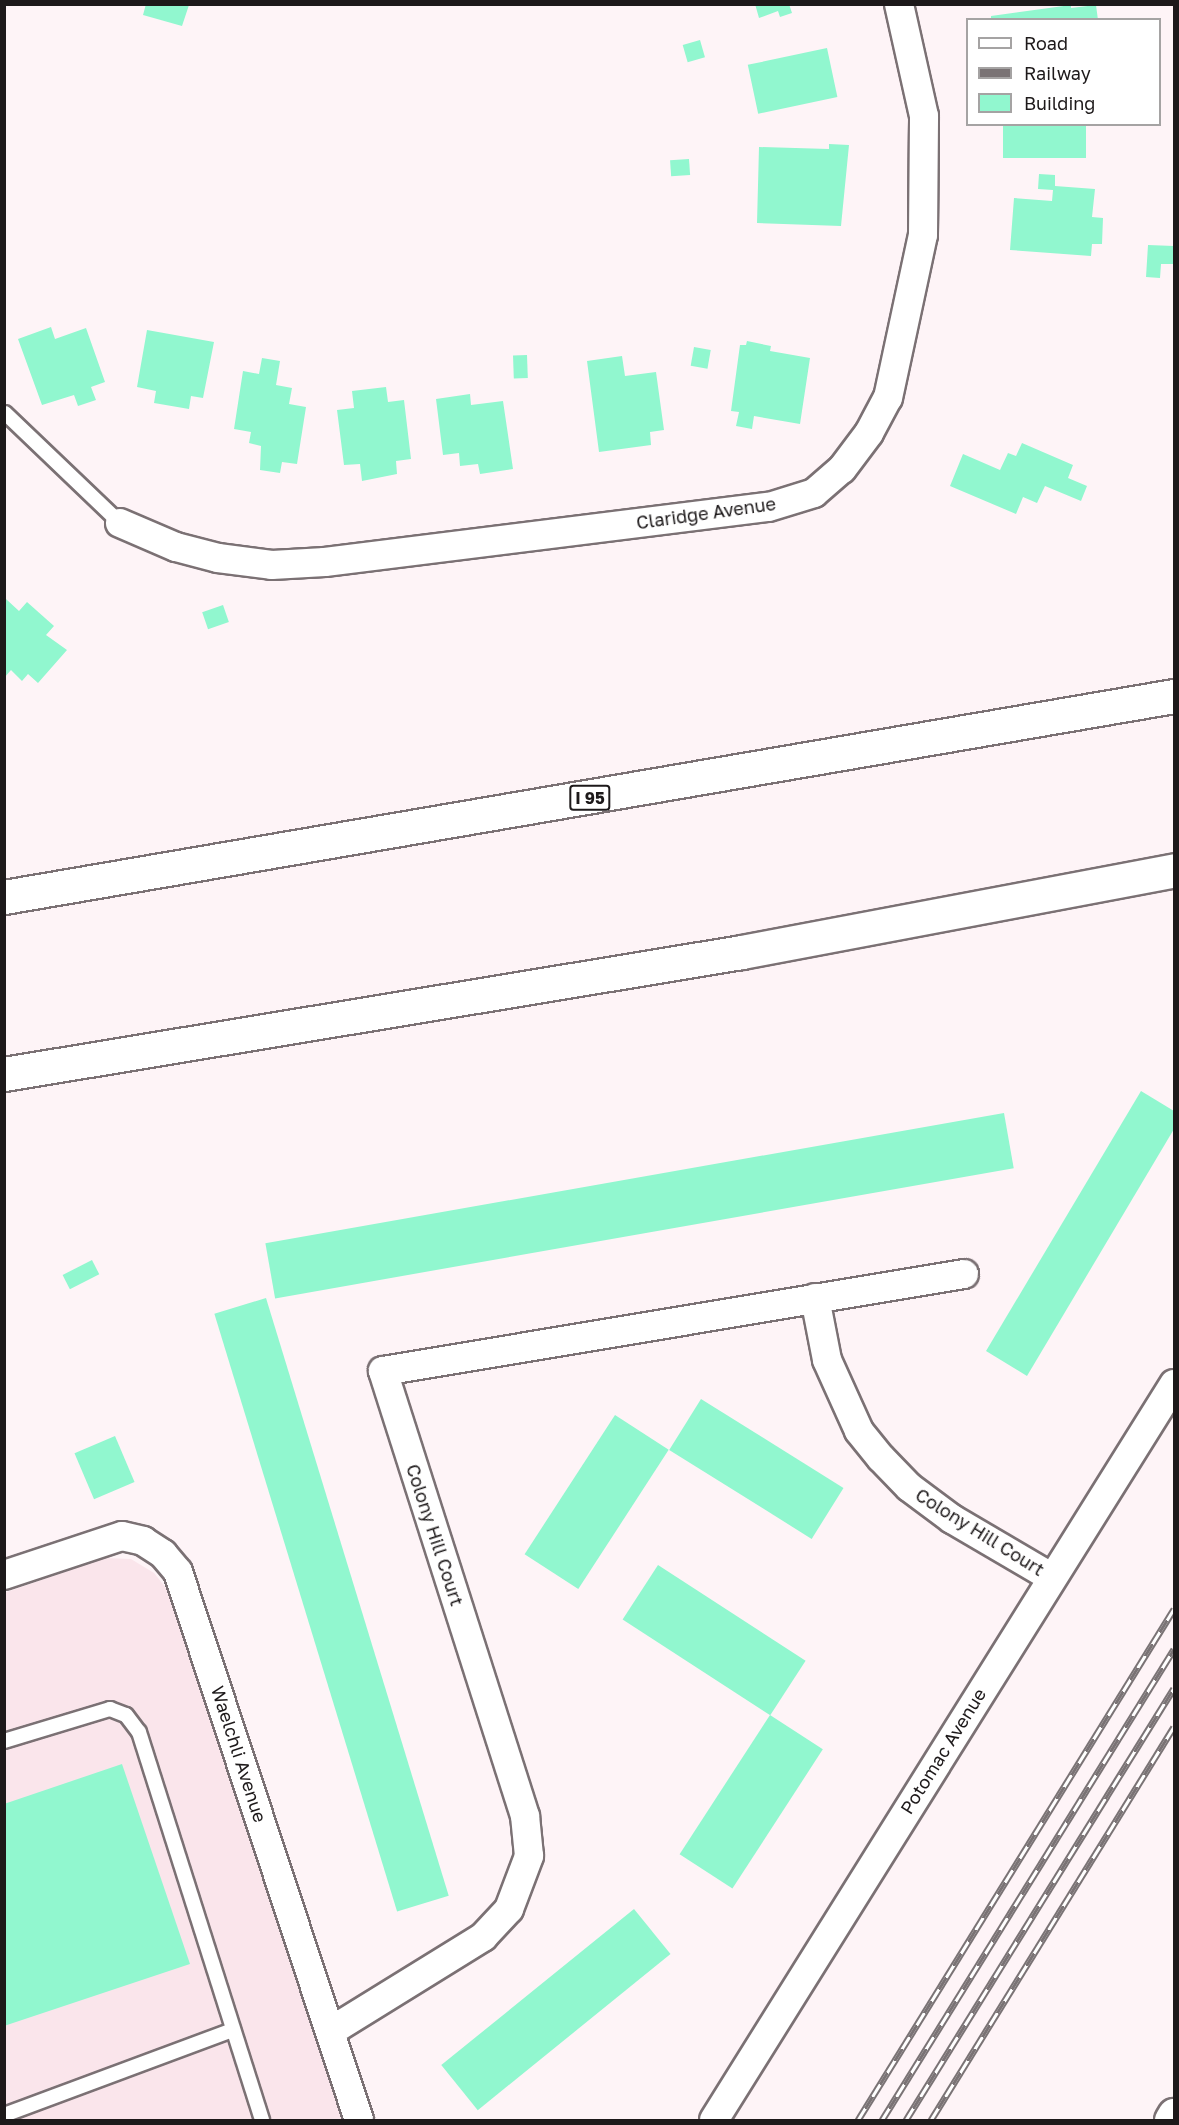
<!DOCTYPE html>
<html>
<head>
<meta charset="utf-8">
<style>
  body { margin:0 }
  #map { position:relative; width:1179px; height:2125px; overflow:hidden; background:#fef4f7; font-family:"Golos Text",sans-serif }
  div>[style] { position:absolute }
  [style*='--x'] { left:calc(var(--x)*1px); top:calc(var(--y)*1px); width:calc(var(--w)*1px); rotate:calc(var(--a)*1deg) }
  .built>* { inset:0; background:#fae5eb }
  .building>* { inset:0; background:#91f7cf; transform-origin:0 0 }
  .roads { filter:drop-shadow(2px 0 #7b7174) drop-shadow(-2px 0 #7b7174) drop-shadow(0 2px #7b7174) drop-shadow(0 -2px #7b7174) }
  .service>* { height:14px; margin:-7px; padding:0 7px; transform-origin:7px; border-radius:7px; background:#fff }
  .minor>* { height:28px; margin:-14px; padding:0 14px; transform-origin:14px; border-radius:14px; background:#fff }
  .primary>* { height:33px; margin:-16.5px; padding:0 16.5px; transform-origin:16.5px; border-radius:16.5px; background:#fff }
  .motorway>* { height:33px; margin:-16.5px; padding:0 16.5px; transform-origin:16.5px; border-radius:16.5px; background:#fff }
  .rail>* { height:7px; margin-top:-3.5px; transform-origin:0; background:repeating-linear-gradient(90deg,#fff 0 14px,#7a7375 0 28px); box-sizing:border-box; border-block:2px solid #7a7375 }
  span { translate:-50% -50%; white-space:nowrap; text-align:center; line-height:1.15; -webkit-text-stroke:4.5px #fff; paint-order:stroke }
  .shield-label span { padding:2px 4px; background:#fff; border:2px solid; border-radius:4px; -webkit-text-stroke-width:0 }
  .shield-label { font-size:16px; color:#1d191a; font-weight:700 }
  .street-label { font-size:18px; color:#1d191a }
  .frame { position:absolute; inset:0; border:6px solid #1d191a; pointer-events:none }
  .legend { position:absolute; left:966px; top:18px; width:195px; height:108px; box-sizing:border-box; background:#fff; border:2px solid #a5a3a3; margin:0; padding:8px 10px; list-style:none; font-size:18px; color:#1d191a }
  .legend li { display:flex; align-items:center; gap:12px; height:30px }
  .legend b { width:30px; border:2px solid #a5a3a3 }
</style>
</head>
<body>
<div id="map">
  <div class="built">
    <i style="clip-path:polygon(105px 1558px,131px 1559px,154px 1573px,170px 1593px,343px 2120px,5px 2120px,4px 1593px)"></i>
  </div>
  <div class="building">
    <i style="clip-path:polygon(146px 4px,189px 5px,182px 26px,143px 15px)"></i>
    <i style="clip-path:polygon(755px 4px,789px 4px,792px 13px,780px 17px,778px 11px,759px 18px)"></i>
    <i style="clip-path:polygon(1071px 5px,1071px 8px,1096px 5px,1098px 20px,991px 20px,991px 16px)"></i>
    <i style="left:700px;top:40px;width:18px;height:18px;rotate:74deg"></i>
    <i style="left:827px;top:48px;width:50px;height:81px;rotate:78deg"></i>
    <i style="left:1003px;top:124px;width:83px;height:34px"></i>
    <i style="clip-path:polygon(829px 144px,849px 145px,841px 226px,757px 223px,759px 147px,829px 149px)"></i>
    <i style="left:689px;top:159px;width:16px;height:19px;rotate:86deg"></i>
    <i style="clip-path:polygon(1039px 174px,1055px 175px,1055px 186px,1095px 189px,1092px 217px,1103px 218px,1102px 244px,1092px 244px,1091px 256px,1010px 250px,1014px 198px,1052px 201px,1053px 190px,1038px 189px)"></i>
    <i style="clip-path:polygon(1148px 245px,1174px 246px,1174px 264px,1161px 264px,1160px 278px,1146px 277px)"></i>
    <i style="clip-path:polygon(51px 327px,55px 339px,86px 328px,105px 382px,91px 387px,96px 400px,78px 406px,74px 395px,42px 405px,18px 339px)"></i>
    <i style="clip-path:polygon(147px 330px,214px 342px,203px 398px,191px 396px,189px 409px,154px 403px,156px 391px,137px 387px)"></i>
    <i style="clip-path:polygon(747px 341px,771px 346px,770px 351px,810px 358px,800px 424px,754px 416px,752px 429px,736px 426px,739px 412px,731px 411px,740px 345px,746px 345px)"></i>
    <i style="left:694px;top:347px;width:17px;height:19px;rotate:10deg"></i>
    <i style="left:527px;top:355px;width:23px;height:14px;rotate:88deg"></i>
    <i style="clip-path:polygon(622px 356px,625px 376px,656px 372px,664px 430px,650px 432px,651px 445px,599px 452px,587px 361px)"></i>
    <i style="clip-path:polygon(262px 358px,280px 361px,276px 385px,292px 388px,289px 404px,306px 407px,297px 464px,282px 462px,280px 473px,260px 470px,261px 446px,249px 443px,251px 432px,234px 429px,243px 371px,259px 374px)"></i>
    <i style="clip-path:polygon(386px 387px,388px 402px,404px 400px,411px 459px,396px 461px,397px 474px,362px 481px,360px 464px,344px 465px,337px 410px,354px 408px,352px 391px)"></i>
    <i style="clip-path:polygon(470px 394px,471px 405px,503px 401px,513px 469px,480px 474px,478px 464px,460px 466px,459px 453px,443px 455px,436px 399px)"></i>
    <i style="clip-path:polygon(1022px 443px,1073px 465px,1068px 478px,1087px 486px,1081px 501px,1045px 486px,1037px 503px,1023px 497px,1016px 514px,950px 486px,963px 454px,1000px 470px,1008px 453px,1016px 456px)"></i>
    <i style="clip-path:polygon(6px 599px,19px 611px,27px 602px,54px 626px,46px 635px,67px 650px,38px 683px,28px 674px,22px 681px,11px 670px,4px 678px)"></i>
    <i style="left:223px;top:605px;width:18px;height:22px;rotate:71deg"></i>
    <i style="clip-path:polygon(1141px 1091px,1174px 1111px,1174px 1129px,1027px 1376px,986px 1351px)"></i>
    <i style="left:1004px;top:1113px;width:56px;height:750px;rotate:80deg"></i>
    <i style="left:92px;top:1260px;width:16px;height:33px;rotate:63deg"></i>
    <i style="left:266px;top:1298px;width:625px;height:54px;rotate:73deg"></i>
    <i style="left:701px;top:1399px;width:168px;height:60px;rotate:32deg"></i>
    <i style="left:615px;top:1415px;width:64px;height:166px;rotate:33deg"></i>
    <i style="left:115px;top:1436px;width:50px;height:44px;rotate:67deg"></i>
    <i style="left:658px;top:1565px;width:176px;height:65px;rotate:33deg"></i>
    <i style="left:770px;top:1715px;width:63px;height:166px;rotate:33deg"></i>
    <i style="clip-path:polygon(122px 1764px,190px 1964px,4px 2026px,4px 1804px)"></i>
    <i style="left:634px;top:1909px;width:58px;height:248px;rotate:51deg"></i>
  </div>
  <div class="roads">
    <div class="service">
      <i style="--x:5;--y:413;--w:159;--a:43.7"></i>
      <i style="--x:4;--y:1741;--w:111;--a:-16.8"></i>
      <i style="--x:110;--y:1709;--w:17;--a:21"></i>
      <i style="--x:126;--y:1715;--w:21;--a:53"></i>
      <i style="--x:139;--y:1732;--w:407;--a:72.4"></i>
      <i style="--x:4;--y:2115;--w:244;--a:-20.4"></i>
    </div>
    <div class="minor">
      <i style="--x:120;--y:523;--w:61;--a:23.2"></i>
      <i style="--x:176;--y:547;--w:43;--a:14.7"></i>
      <i style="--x:218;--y:558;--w:54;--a:7.4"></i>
      <i style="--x:272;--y:565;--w:53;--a:-3.2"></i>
      <i style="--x:325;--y:562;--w:447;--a:-7.1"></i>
      <i style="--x:769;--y:507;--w:47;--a:-17.3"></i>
      <i style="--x:814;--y:493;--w:37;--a:-41"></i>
      <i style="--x:842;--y:469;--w:45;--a:-53.1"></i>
      <i style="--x:869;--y:433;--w:40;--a:-62"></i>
      <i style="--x:888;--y:398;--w:167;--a:-77.9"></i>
      <i style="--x:923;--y:235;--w:119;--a:-89.5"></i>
      <i style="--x:924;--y:116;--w:115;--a:-102.6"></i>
      <i style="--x:815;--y:1298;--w:63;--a:79"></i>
      <i style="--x:827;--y:1360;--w:78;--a:65.7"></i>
      <i style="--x:859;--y:1431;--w:35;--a:51"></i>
      <i style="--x:881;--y:1458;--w:40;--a:46"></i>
      <i style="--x:909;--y:1487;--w:54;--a:36.7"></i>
      <i style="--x:952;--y:1519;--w:115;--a:30.4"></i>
      <i style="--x:4;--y:1575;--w:124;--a:-18.3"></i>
      <i style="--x:122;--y:1536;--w:22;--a:13"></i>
      <i style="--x:143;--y:1541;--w:24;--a:33"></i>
      <i style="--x:163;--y:1554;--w:23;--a:50"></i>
      <i style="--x:178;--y:1572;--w:577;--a:71.72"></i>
      <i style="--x:331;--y:2031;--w:179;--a:-31.7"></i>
      <i style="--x:483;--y:1937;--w:38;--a:-47"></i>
      <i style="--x:509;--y:1909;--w:57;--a:-69.3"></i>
      <i style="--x:529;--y:1856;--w:40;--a:-95.7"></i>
      <i style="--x:525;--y:1816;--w:467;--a:-107.7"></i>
      <i style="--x:383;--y:1371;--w:589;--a:-9.48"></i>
      <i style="--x:714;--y:2120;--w:868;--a:-57.99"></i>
    </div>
    <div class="primary">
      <i style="--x:1171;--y:2120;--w:6;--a:-59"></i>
    </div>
    <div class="motorway">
      <i style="--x:4;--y:897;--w:1187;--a:-9.75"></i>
      <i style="--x:4;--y:1074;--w:748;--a:-9.39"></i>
      <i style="--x:742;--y:952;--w:440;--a:-10.7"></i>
    </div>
  </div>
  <div class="rail">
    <i style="--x:858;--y:2120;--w:601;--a:-58.27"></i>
    <i style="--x:882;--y:2120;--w:554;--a:-58.2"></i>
    <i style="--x:906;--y:2120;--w:508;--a:-58.19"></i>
    <i style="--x:931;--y:2120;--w:462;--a:-58.3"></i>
  </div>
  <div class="shield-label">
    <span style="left:590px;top:798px">I 95</span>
  </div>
  <div class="street-label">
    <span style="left:706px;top:513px;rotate:-8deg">Claridge Avenue</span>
    <span style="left:980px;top:1532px;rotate:32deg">Colony Hill Court</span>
    <span style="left:435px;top:1535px;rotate:72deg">Colony Hill Court</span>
    <span style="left:943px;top:1751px;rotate:-58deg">Potomac Avenue</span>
    <span style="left:239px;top:1754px;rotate:72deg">Waelchli Avenue</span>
  </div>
  <div class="frame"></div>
  <ul class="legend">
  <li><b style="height:8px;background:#fff"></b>Road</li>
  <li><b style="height:8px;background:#7a7375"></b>Railway</li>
  <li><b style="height:16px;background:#91f7cf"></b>Building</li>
  </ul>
</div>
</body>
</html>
